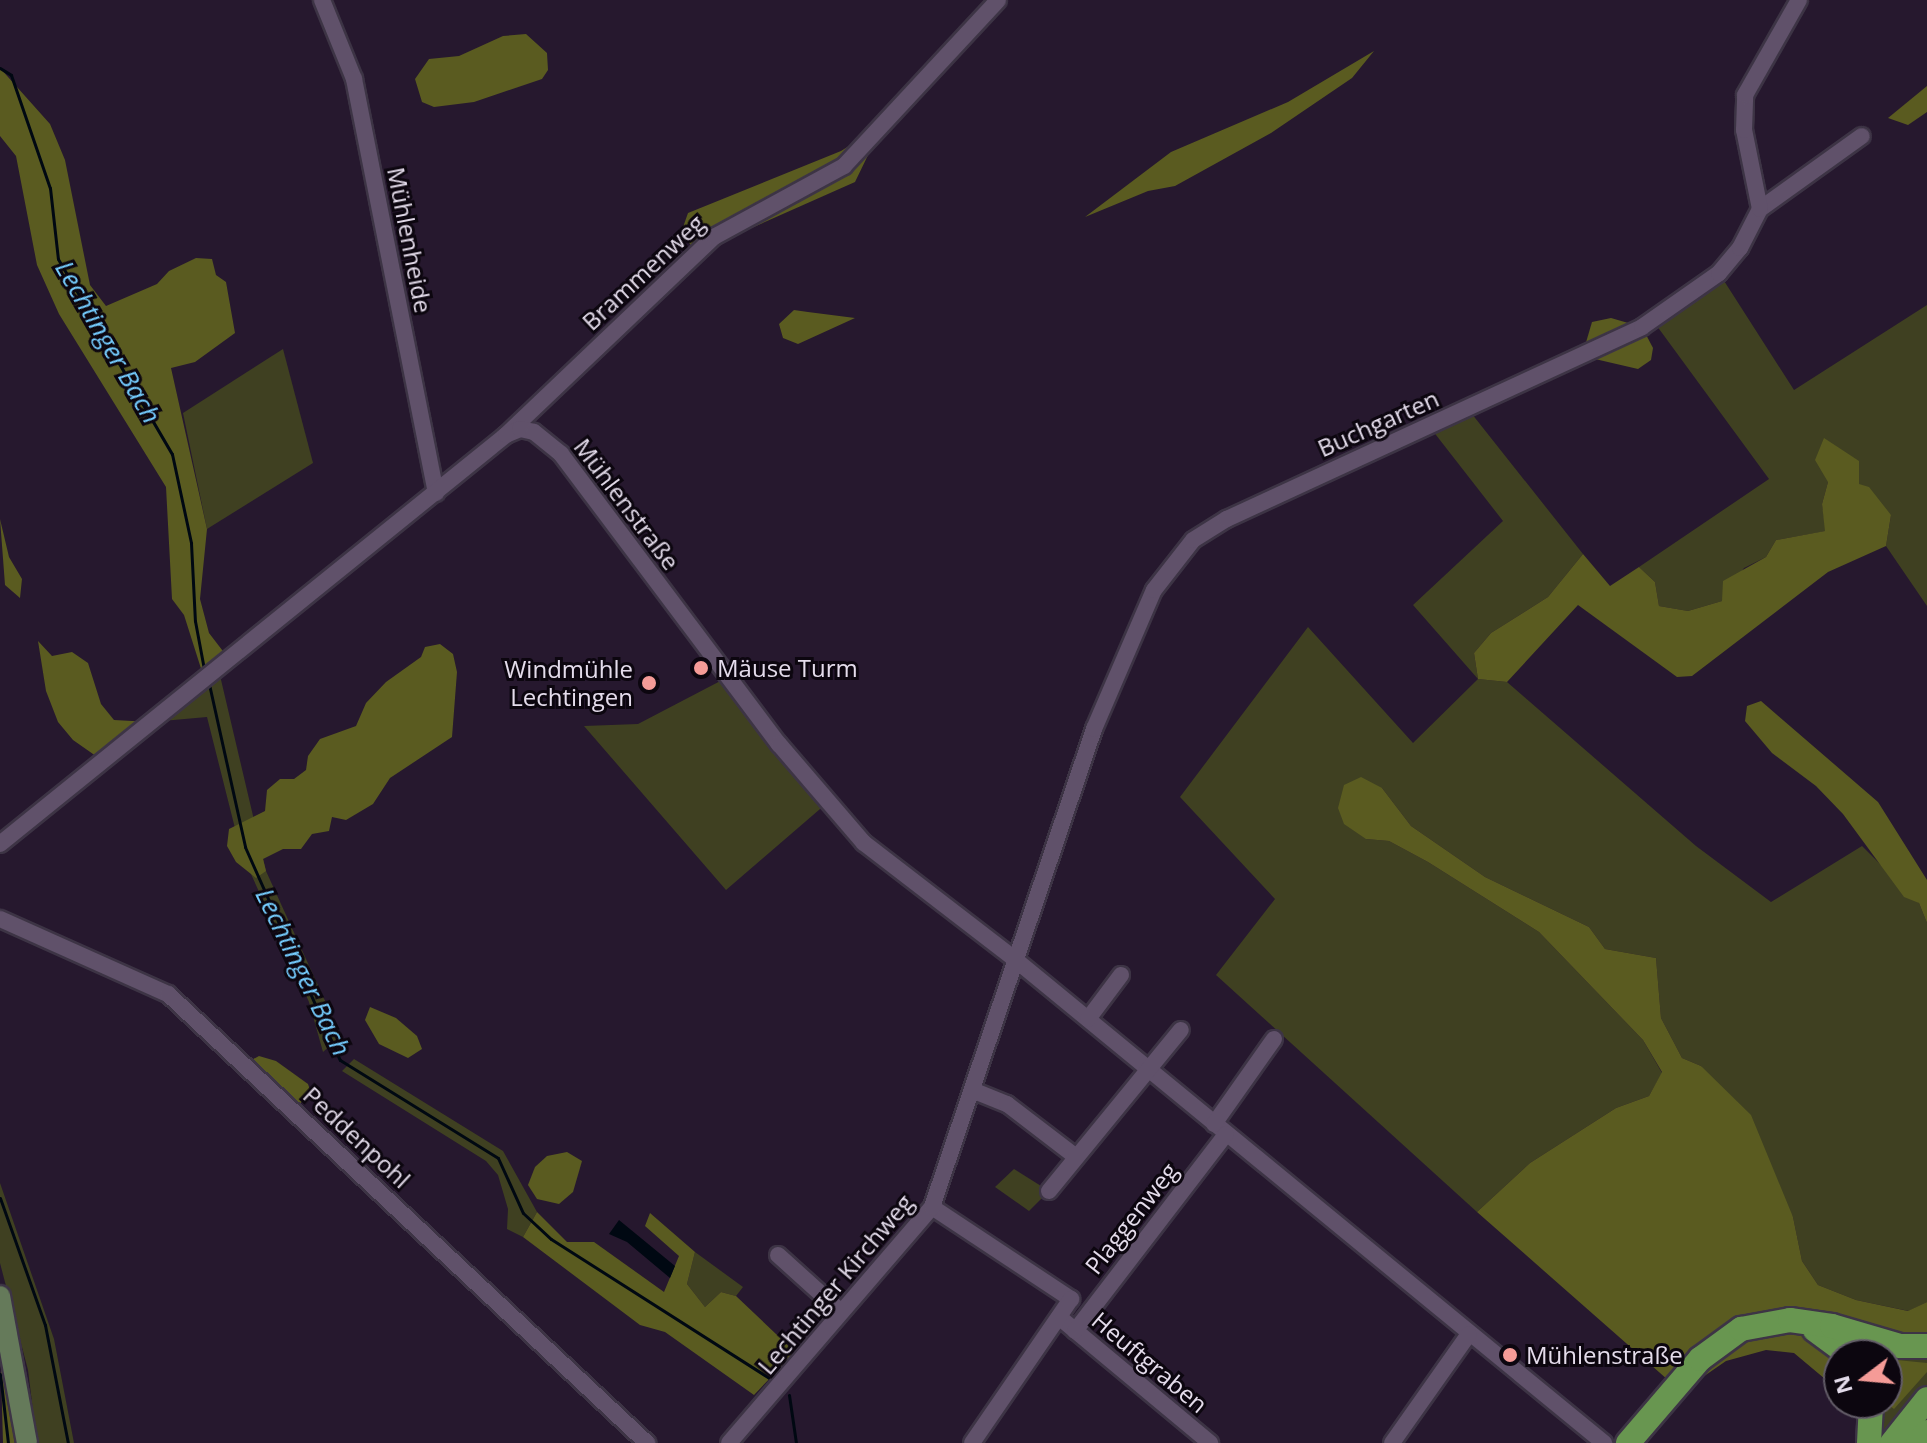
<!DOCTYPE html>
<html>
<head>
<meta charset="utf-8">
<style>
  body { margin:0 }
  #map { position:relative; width:1927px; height:1443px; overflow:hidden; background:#26182e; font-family:"Open Sans",sans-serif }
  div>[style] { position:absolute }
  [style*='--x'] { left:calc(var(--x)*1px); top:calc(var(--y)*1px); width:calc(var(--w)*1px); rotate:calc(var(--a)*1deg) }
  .green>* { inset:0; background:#3f4021 }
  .forest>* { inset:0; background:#5a5b20 }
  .water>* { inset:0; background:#000812 }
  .stream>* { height:3px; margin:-1.5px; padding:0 1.5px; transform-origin:1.5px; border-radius:1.5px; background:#000812 }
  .roads { filter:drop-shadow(2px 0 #3d3445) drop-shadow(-2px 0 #3d3445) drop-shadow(0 2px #3d3445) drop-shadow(0 -2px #3d3445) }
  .minor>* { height:16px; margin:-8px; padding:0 8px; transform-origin:8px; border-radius:8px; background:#60516a }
  .major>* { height:20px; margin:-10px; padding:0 10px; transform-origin:10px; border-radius:10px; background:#657a5a }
  .highway>* { height:24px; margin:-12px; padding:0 12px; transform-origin:12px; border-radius:12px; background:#689650 }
  .dots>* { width:22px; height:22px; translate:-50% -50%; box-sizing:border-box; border:4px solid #0c060f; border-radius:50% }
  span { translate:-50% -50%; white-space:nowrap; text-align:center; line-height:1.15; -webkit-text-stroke:6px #0c060f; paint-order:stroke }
  .street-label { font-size:24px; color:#e4dceb }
  .poi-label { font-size:24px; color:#e4dceb }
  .left { translate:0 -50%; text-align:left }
  .right { translate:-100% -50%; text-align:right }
  .water-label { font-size:26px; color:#75cdff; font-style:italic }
  .north { position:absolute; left:1823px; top:1339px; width:80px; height:80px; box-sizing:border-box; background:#0c060f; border:2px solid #625c67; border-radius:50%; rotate:254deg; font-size:22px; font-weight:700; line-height:32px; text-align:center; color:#e4dceb }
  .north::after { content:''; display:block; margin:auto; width:28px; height:36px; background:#f59b97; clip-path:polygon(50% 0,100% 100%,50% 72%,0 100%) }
</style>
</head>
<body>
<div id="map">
  <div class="green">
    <i style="clip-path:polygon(1719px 273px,1794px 390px,1927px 305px,1927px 606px,1886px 546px,1891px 515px,1828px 482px,1822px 504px,1826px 531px,1776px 540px,1766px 557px,1744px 568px,1722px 601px,1688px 611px,1659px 606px,1655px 582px,1639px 567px,1769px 479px,1654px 322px)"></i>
    <i style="clip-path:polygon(283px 349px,313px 463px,207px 529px,183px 413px)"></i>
    <i style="clip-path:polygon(1468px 409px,1583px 554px,1548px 597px,1491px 633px,1474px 653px,1478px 679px,1507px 682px,1696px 846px,1771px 902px,1862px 846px,1919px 903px,1927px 923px,1927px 1302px,1909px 1311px,1856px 1300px,1818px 1285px,1802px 1261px,1793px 1217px,1701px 1066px,1682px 1058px,1661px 1018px,1656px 958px,1605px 949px,1589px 927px,1485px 877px,1411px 826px,1382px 788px,1366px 839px,1389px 841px,1428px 862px,1539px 932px,1643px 1040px,1662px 1073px,1649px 1096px,1616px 1108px,1530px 1163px,1477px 1212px,1216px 975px,1275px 899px,1180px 797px,1308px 627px,1413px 743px,1478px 679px,1413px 605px,1503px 521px,1429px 426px)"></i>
    <i style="clip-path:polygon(218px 667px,266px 871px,346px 1047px,332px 1044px,323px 1052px,309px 1002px,241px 852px,207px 717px,151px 722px)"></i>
    <i style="clip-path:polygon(728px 677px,827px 803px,726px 890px,584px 726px,638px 724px)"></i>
    <i style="clip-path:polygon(354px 1059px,503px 1151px,537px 1212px,523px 1237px,507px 1229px,508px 1209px,498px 1175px,486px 1161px,342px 1071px)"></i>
    <i style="clip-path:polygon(1014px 1169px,1049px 1191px,1029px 1211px,995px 1187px)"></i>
    <i style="clip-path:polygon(0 1183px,54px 1339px,74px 1443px,37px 1443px,28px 1370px,0 1263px)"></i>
    <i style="clip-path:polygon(695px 1252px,743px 1287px,736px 1296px,721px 1292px,705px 1307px,687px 1284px)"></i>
    <i style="clip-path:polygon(1844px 1336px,1927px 1352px,1927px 1385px,1881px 1443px,1878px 1403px,1887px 1403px,1887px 1355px,1858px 1355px)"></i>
  </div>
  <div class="forest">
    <i style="clip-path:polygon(526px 34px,547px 53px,548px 70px,542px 79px,474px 102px,434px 107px,422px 102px,415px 79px,429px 59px,459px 56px,503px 36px)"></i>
    <i style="clip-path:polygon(1374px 51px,1352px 78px,1271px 133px,1175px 186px,1148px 191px,1085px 217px,1171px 152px,1288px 102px)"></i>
    <i style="clip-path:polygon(0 68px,50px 124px,65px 160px,90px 285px,106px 306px,157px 284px,169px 271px,196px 258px,212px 259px,216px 275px,226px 282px,235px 333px,195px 362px,171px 368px,207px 529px,200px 599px,209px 633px,229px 659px,204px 678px,184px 615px,172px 599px,166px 487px,59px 314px,37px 265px,16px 156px,0 136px)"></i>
    <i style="clip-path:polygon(1927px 86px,1927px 112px,1908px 125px,1888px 118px)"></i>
    <i style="clip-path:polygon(874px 130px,871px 149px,855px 182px,695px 253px,682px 230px,688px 213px,841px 151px)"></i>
    <i style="clip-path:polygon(794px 310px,808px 312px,855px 318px,798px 344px,783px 338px,779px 324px)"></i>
    <i style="clip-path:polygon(1611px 318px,1642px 327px,1653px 348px,1651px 360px,1638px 369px,1582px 356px,1592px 322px)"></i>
    <i style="clip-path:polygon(1824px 438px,1859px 461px,1859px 484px,1869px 487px,1891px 515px,1886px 546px,1828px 572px,1692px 676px,1677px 677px,1578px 605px,1507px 682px,1478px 679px,1474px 653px,1491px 633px,1548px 597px,1583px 554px,1610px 586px,1639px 567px,1655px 582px,1659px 606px,1688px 611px,1722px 601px,1723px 581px,1766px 557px,1776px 540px,1825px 531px,1822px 504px,1828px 482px,1815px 460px)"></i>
    <i style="clip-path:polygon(0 519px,9px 557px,22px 579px,20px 598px,5px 585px)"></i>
    <i style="clip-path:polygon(38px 641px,52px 656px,72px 652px,88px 663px,101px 704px,114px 720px,151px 722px,103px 761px,73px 740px,58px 722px,46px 691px)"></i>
    <i style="clip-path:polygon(440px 644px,453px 654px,457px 672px,452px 737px,390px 778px,373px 804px,346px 820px,332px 817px,329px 831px,312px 834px,301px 849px,283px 849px,263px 859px,266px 871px,256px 878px,236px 862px,227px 846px,229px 829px,265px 811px,267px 790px,280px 779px,294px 779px,306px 770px,308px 756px,320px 739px,356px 726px,366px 703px,386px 682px,421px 657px,425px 647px)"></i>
    <i style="clip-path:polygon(1761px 701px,1878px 802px,1927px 880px,1927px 923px,1919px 903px,1904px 897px,1843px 814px,1816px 786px,1772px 753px,1745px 721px,1747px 706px)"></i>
    <i style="clip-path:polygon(1361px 777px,1382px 788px,1411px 826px,1485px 877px,1589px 927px,1605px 949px,1656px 958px,1661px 1018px,1682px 1058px,1701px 1066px,1751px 1115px,1793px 1217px,1802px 1261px,1818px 1285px,1856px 1300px,1908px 1311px,1927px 1302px,1927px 1339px,1916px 1340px,1794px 1311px,1668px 1380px,1477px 1212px,1530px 1163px,1616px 1108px,1649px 1096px,1662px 1072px,1643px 1040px,1539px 932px,1428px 862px,1389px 841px,1366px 839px,1344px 824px,1338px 808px,1344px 785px)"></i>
    <i style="clip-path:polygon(370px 1007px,396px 1018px,417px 1036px,422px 1049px,408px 1058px,379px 1044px,365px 1020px)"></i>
    <i style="clip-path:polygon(259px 1056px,276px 1061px,308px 1084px,311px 1093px,293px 1110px,244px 1064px)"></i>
    <i style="clip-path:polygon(567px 1152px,582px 1161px,573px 1192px,559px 1204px,537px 1199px,528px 1185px,535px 1167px,547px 1156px)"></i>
    <i style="clip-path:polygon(537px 1212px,567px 1242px,594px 1242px,664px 1292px,679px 1256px,645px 1226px,650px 1213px,695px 1252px,687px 1284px,705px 1307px,721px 1292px,736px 1296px,795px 1352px,754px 1395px,665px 1332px,640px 1325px,523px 1237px)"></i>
    <i style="clip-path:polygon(1784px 1329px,1831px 1348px,1839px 1357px,1839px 1402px,1831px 1384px,1794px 1353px,1766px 1350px,1726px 1361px,1684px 1390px,1737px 1339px)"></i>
    <i style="clip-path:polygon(0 1335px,11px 1384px,16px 1443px,3px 1443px)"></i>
    <i style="clip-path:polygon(1887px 1359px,1927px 1363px,1927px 1372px,1894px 1409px,1886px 1403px)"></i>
  </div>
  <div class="water">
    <i style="clip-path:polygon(619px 1220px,675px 1266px,670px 1278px,627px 1242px,609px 1234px)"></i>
  </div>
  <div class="stream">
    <i style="--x:0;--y:68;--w:13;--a:32"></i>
    <i style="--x:11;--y:75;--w:120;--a:71"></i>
    <i style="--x:50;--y:188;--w:71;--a:83.6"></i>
    <i style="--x:58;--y:259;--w:226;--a:59.7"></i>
    <i style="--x:172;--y:454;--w:91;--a:77.9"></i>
    <i style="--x:191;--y:543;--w:78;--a:87.1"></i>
    <i style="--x:195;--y:621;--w:49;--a:79.4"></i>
    <i style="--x:209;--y:684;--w:167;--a:77.5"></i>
    <i style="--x:245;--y:847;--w:233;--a:66"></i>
    <i style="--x:340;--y:1060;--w:186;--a:31.8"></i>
    <i style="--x:498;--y:1158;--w:60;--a:65.6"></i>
    <i style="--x:523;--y:1213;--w:38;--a:43"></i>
    <i style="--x:551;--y:1239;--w:262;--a:32.5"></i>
    <i style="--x:0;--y:1198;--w:135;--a:70.5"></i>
    <i style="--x:45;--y:1325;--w:120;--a:79"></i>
    <i style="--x:0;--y:1374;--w:69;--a:83.4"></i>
    <i style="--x:789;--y:1395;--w:49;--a:81.7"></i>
  </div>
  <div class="roads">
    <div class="minor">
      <i style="--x:322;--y:0;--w:85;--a:67.9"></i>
      <i style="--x:354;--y:79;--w:422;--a:78.8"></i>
      <i style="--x:1760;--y:209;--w:125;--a:-35.6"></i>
      <i style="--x:507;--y:434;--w:286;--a:-43.6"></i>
      <i style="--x:714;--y:237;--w:148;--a:-28.6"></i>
      <i style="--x:844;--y:166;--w:226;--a:-47.1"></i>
      <i style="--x:0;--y:844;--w:651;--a:-38.95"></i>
      <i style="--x:506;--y:435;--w:15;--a:-23"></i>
      <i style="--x:520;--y:429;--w:14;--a:12"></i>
      <i style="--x:534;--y:432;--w:35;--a:39"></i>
      <i style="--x:561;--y:454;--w:363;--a:53.1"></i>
      <i style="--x:779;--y:744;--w:130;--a:49.4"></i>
      <i style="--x:864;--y:843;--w:193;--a:37.6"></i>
      <i style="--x:1017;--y:961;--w:760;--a:39.39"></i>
      <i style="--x:0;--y:919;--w:184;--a:24.1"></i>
      <i style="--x:168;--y:994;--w:657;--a:43.15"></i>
      <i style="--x:1088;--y:1019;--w:55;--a:-53.1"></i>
      <i style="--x:972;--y:1090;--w:38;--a:22"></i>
      <i style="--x:1007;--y:1104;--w:87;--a:37.5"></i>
      <i style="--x:1214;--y:1124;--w:104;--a:-54.8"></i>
      <i style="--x:1049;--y:1191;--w:208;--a:-50.7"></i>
      <i style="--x:932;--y:1207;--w:167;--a:33.5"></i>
      <i style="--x:778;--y:1255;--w:85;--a:42.1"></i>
      <i style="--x:1059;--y:1317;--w:197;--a:39.8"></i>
      <i style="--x:1075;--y:1331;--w:248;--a:-52.5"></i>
      <i style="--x:729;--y:1443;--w:311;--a:-49.3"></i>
      <i style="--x:932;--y:1207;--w:505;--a:-71.28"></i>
      <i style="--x:1094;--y:729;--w:151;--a:-66.7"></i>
      <i style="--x:1154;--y:590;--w:63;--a:-52"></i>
      <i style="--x:1193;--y:540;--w:40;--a:-32"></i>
      <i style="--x:1227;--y:519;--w:457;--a:-24.8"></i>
      <i style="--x:1642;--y:327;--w:94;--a:-35"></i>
      <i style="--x:1719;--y:273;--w:33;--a:-50"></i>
      <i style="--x:1740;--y:248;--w:44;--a:-62.9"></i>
      <i style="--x:1760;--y:209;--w:81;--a:-101.4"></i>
      <i style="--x:1744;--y:130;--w:35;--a:-88"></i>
      <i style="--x:1745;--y:95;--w:109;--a:-60.4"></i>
      <i style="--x:972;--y:1443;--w:175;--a:-55.5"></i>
      <i style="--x:1392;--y:1443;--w:133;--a:-54.8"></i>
    </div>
    <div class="major">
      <i style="--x:0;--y:1296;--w:149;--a:79.6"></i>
    </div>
    <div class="highway">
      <i style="--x:1815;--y:1330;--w:42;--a:36.3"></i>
      <i style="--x:1628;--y:1443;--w:111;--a:-49.4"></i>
      <i style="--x:1700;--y:1359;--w:51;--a:-36.2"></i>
      <i style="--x:1741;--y:1329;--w:50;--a:-10.4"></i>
      <i style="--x:1790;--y:1320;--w:42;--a:8.1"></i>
      <i style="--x:1832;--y:1326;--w:71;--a:16.4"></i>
      <i style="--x:1900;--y:1346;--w:27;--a:0"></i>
      <i style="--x:1869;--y:1443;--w:40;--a:-87.1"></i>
      <i style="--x:1892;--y:1443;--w:56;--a:-51.5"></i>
      <i style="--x:1918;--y:1443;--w:14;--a:-51"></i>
    </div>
  </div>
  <div class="dots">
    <i style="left:701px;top:668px;background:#f59b97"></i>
    <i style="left:649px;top:683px;background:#f59b97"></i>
    <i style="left:1510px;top:1355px;background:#f59b97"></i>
  </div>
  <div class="street-label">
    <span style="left:410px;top:240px;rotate:79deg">Mühlenheide</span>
    <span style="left:643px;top:272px;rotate:-43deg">Brammenweg</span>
    <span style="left:1378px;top:423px;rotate:-24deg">Buchgarten</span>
    <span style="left:627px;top:504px;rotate:53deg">Mühlenstraße</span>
    <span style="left:357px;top:1137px;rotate:43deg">Peddenpohl</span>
    <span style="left:1131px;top:1218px;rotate:-52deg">Plaggenweg</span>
    <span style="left:835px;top:1284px;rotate:-50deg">Lechtinger Kirchweg</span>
    <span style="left:1150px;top:1362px;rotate:40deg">Heuftgraben</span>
  </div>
  <div class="poi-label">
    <span class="left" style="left:717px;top:668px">Mäuse Turm</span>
    <span class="right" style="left:633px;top:683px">Windmühle<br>Lechtingen</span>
    <span class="left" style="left:1526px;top:1355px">Mühlenstraße</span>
  </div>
  <div class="water-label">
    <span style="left:108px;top:342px;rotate:60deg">Lechtinger Bach</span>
    <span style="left:303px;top:972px;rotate:64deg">Lechtinger Bach</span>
  </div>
  <div class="north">N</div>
</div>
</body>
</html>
